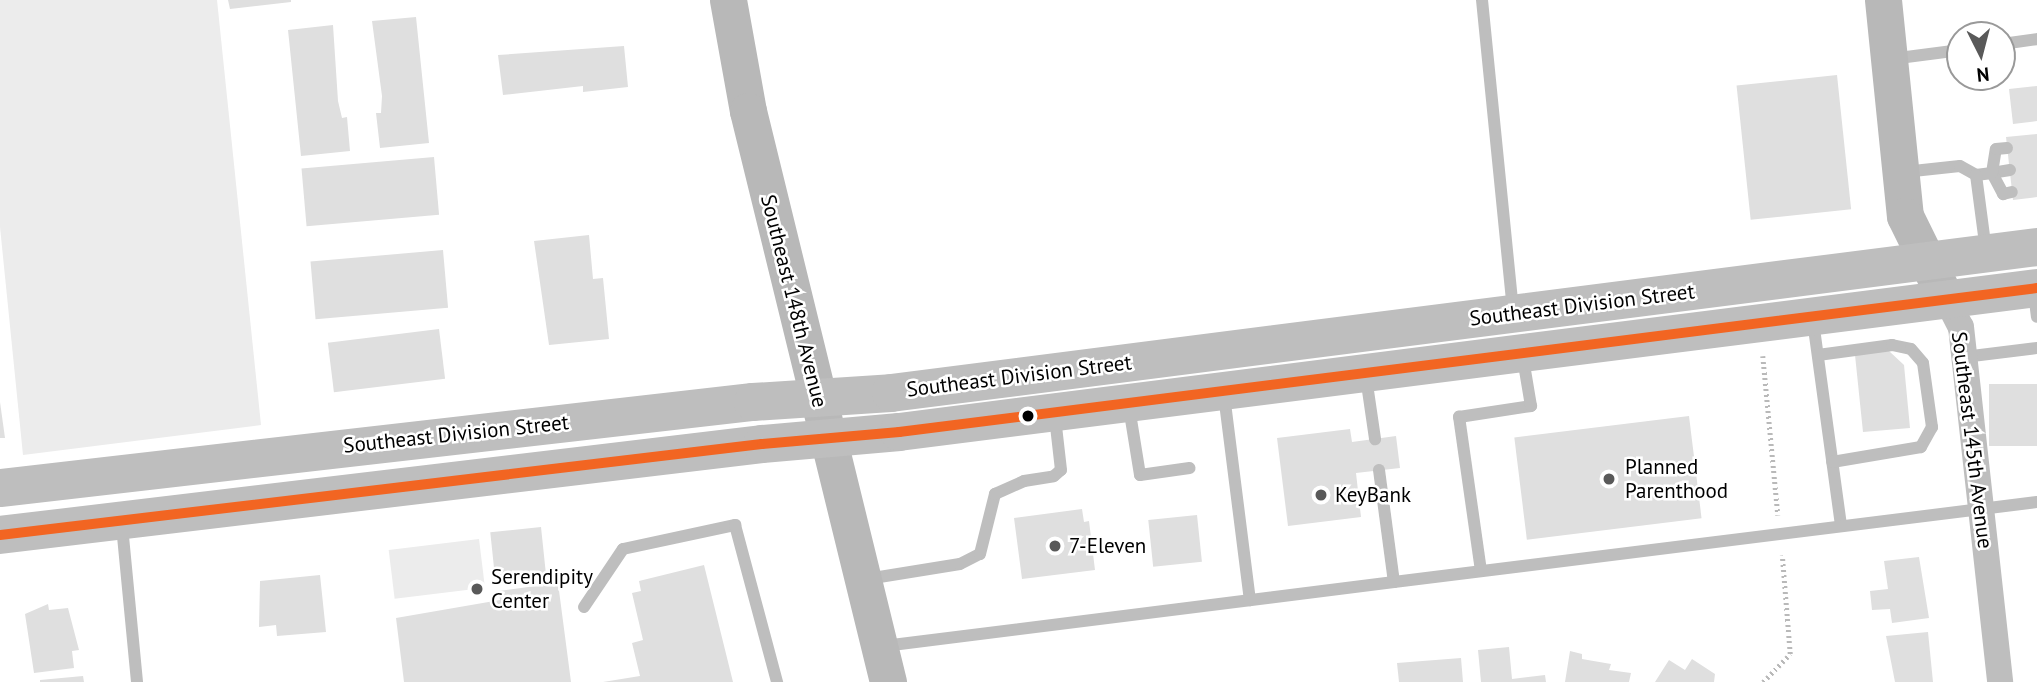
<!DOCTYPE html>
<html>
<head>
<meta charset="utf-8">
<style>
  body { margin:0 }
  #map { position:relative; width:2037px; height:682px; overflow:hidden; background:#fff; font-family:"PT Sans",sans-serif }
  div>[style] { position:absolute }
  [style*='--x'] { left:calc(var(--x)*1px); top:calc(var(--y)*1px); width:calc(var(--w)*1px); rotate:calc(var(--a)*1deg) }
  .green>* { inset:0; background:#ececec; transform-origin:0 0 }
  .building>* { inset:0; background:#dfdfdf; transform-origin:0 0 }
  .path>* { height:4.5px; margin-top:-2.25px; transform-origin:0; background:repeating-linear-gradient(90deg,#b9b9b9 0 2px,transparent 0 5.5px) }
  .lane>* { height:12px; margin:-6px; padding:0 6px; transform-origin:6px; border-radius:6px; background:#bebebe }
  .street>* { height:26px; margin:-13px; padding:0 13px; transform-origin:13px; border-radius:13px; background:#bebebe }
  .secondary>* { height:37px; margin:-18.5px; padding:0 18.5px; transform-origin:18.5px; border-radius:18.5px; background:#b8b8b8 }
  .primary>* { height:38px; margin:-19px; padding:0 19px; transform-origin:19px; border-radius:19px; background:#bebebe }
  .bus-1>* { height:10px; margin:-5px; padding:0 5px; transform-origin:5px; border-radius:5px; background:#f26522 }
  .dots>* { width:19px; height:19px; translate:-50% -50%; box-sizing:border-box; border:4px solid #fff; border-radius:50% }
  span { translate:-50% -50%; white-space:nowrap; text-align:center; line-height:1.15; -webkit-text-stroke:5px #fff; paint-order:stroke }
  .street-label { font-size:21px; color:#000 }
  .poi-label { font-size:21px; color:#000 }
  .left { translate:0 -50%; text-align:left }
  .north { position:absolute; left:1946px; top:21px; width:70px; height:70px; box-sizing:border-box; background:#fff; border:2px solid #999; border-radius:50%; rotate:174deg; font-size:19px; font-weight:700; line-height:28px; text-align:center; color:#000 }
  .north::after { content:''; display:block; margin:auto; width:24px; height:32px; background:#595959; clip-path:polygon(50% 0,100% 100%,50% 72%,0 100%) }
</style>
</head>
<body>
<div id="map">
  <div class="green">
    <i style="clip-path:polygon(0 0,217px 0,261px 425px,23px 455px,0 227px)"></i>
    <i style="left:479px;top:539px;width:49px;height:91px;rotate:83deg"></i>
  </div>
  <div class="building">
    <i style="clip-path:polygon(228px 0,291px 0,291px 2px,230px 9px)"></i>
    <i style="clip-path:polygon(416px 17px,429px 143px,380px 148px,376px 113px,381px 113px,382px 96px,372px 21px)"></i>
    <i style="clip-path:polygon(333px 25px,338px 101px,342px 118px,347px 117px,350px 151px,301px 156px,288px 30px)"></i>
    <i style="clip-path:polygon(624px 46px,628px 87px,583px 92px,583px 86px,503px 95px,498px 55px)"></i>
    <i style="left:1837px;top:75px;width:135px;height:101px;rotate:84deg"></i>
    <i style="clip-path:polygon(2037px 86px,2037px 121px,2013px 124px,2009px 89px)"></i>
    <i style="clip-path:polygon(2037px 134px,2037px 197px,2013px 200px,2006px 137px)"></i>
    <i style="left:434px;top:157px;width:58px;height:133px;rotate:85deg"></i>
    <i style="clip-path:polygon(589px 235px,593px 279px,603px 278px,609px 339px,549px 345px,534px 241px)"></i>
    <i style="left:443px;top:250px;width:58px;height:133px;rotate:85deg"></i>
    <i style="left:439px;top:329px;width:50px;height:112px;rotate:83deg"></i>
    <i style="clip-path:polygon(1889px 351px,1904px 365px,1910px 428px,1863px 432px,1855px 355px)"></i>
    <i style="left:2037px;top:384px;width:62px;height:48px;rotate:90deg"></i>
    <i style="clip-path:polygon(0 402px,5px 438px,0 438px)"></i>
    <i style="left:1689px;top:416px;width:103px;height:176px;rotate:83deg"></i>
    <i style="clip-path:polygon(1350px 429px,1352px 442px,1396px 436px,1400px 468px,1356px 473px,1361px 517px,1288px 526px,1277px 438px)"></i>
    <i style="clip-path:polygon(1082px 509px,1084px 522px,1089px 521px,1095px 570px,1022px 579px,1014px 518px)"></i>
    <i style="left:1197px;top:515px;width:47px;height:49px;rotate:84deg"></i>
    <i style="left:541px;top:527px;width:47px;height:51px;rotate:84deg"></i>
    <i style="clip-path:polygon(1919px 557px,1929px 618px,1892px 623px,1890px 609px,1872px 610px,1870px 591px,1888px 589px,1884px 561px)"></i>
    <i style="clip-path:polygon(704px 565px,733px 682px,603px 682px,640px 676px,632px 643px,643px 640px,632px 593px,641px 591px,639px 581px)"></i>
    <i style="clip-path:polygon(320px 575px,326px 632px,277px 636px,276px 625px,259px 627px,260px 581px)"></i>
    <i style="clip-path:polygon(558px 583px,571px 682px,404px 682px,396px 618px,500px 600px,499px 591px)"></i>
    <i style="clip-path:polygon(48px 604px,49px 610px,68px 608px,79px 650px,72px 651px,74px 668px,34px 673px,25px 614px)"></i>
    <i style="clip-path:polygon(1928px 632px,1933px 682px,1895px 682px,1886px 636px)"></i>
    <i style="clip-path:polygon(1509px 647px,1512px 679px,1545px 675px,1546px 682px,1481px 682px,1478px 650px)"></i>
    <i style="clip-path:polygon(1570px 651px,1582px 654px,1582px 659px,1611px 664px,1609px 670px,1631px 673px,1629px 682px,1565px 682px)"></i>
    <i style="clip-path:polygon(1461px 658px,1463px 682px,1399px 682px,1397px 663px)"></i>
    <i style="clip-path:polygon(1692px 659px,1715px 674px,1714px 682px,1655px 682px,1669px 660px,1685px 670px)"></i>
    <i style="clip-path:polygon(83px 676px,84px 682px,40px 682px,40px 680px)"></i>
  </div>
  <div class="path">
    <i style="--x:1763;--y:356;--w:160;--a:84.6"></i>
    <i style="--x:1763;--y:682;--w:39;--a:-46"></i>
    <i style="--x:1790;--y:654;--w:99;--a:-94.6"></i>
  </div>
  <div class="lane">
    <i style="--x:1482;--y:0;--w:312;--a:84.3"></i>
    <i style="--x:2002;--y:44;--w:35;--a:-8"></i>
    <i style="--x:1891;--y:59;--w:70;--a:-7.4"></i>
    <i style="--x:2010;--y:170;--w:18;--a:171"></i>
    <i style="--x:1992;--y:173;--w:24;--a:62"></i>
    <i style="--x:2003;--y:194;--w:9;--a:-13"></i>
    <i style="--x:1904;--y:172;--w:56;--a:-6.1"></i>
    <i style="--x:1960;--y:166;--w:18;--a:29"></i>
    <i style="--x:1976;--y:175;--w:16;--a:-7"></i>
    <i style="--x:1992;--y:173;--w:24;--a:-81"></i>
    <i style="--x:1996;--y:149;--w:11;--a:-5"></i>
    <i style="--x:1976;--y:175;--w:77;--a:82.5"></i>
    <i style="--x:2034;--y:293;--w:24;--a:83"></i>
    <i style="--x:1813;--y:321;--w:207;--a:82.2"></i>
    <i style="--x:1818;--y:355;--w:75;--a:-7.7"></i>
    <i style="--x:1892;--y:345;--w:19;--a:12"></i>
    <i style="--x:1911;--y:349;--w:18;--a:49"></i>
    <i style="--x:1923;--y:363;--w:65;--a:82"></i>
    <i style="--x:1932;--y:427;--w:23;--a:119"></i>
    <i style="--x:1921;--y:447;--w:90;--a:170.4"></i>
    <i style="--x:1964;--y:357;--w:74;--a:-7"></i>
    <i style="--x:1366;--y:377;--w:63;--a:81.7"></i>
    <i style="--x:1224;--y:395;--w:207;--a:82.8"></i>
    <i style="--x:1129;--y:407;--w:69;--a:80.8"></i>
    <i style="--x:1140;--y:475;--w:50;--a:-8"></i>
    <i style="--x:1379;--y:470;--w:113;--a:82.4"></i>
    <i style="--x:1394;--y:582;--w:648;--a:-7.09"></i>
    <i style="--x:122;--y:526;--w:157;--a:84.5"></i>
    <i style="--x:1481;--y:571;--w:156;--a:-98.1"></i>
    <i style="--x:1459;--y:417;--w:73;--a:-8.7"></i>
    <i style="--x:1531;--y:406;--w:49;--a:-99.5"></i>
    <i style="--x:867;--y:579;--w:94;--a:-9.2"></i>
    <i style="--x:960;--y:564;--w:22;--a:-27"></i>
    <i style="--x:980;--y:554;--w:62;--a:-76"></i>
    <i style="--x:995;--y:494;--w:32;--a:-24"></i>
    <i style="--x:1024;--y:481;--w:30;--a:-9"></i>
    <i style="--x:1054;--y:476;--w:9;--a:-41"></i>
    <i style="--x:1061;--y:470;--w:53;--a:-96.5"></i>
    <i style="--x:584;--y:607;--w:70;--a:-56.1"></i>
    <i style="--x:623;--y:549;--w:115;--a:-12.1"></i>
    <i style="--x:735;--y:525;--w:163;--a:75"></i>
    <i style="--x:884;--y:646;--w:514;--a:-7.15"></i>
  </div>
  <div class="street">
    <i style="--x:1947;--y:300;--w:30;--a:63"></i>
    <i style="--x:1961;--y:327;--w:357;--a:83.7"></i>
  </div>
  <div class="secondary">
    <i style="--x:728;--y:0;--w:113;--a:79.8"></i>
    <i style="--x:748;--y:111;--w:588;--a:76.22"></i>
    <i style="--x:1883;--y:0;--w:217;--a:84.2"></i>
    <i style="--x:1905;--y:216;--w:79;--a:63.8"></i>
  </div>
  <div class="primary">
    <i style="--x:0;--y:488;--w:758;--a:-6.52"></i>
    <i style="--x:753;--y:402;--w:138;--a:-3.7"></i>
    <i style="--x:891;--y:393;--w:1155;--a:-7.26"></i>
    <i style="--x:0;--y:535;--w:767;--a:-6.81"></i>
    <i style="--x:762;--y:444;--w:138;--a:-5"></i>
    <i style="--x:899;--y:432;--w:1147;--a:-7.21"></i>
  </div>
  <div class="bus-1">
    <i style="--x:0;--y:535;--w:767;--a:-6.81"></i>
    <i style="--x:762;--y:444;--w:138;--a:-5"></i>
    <i style="--x:899;--y:432;--w:1147;--a:-7.21"></i>
  </div>
  <div class="dots">
    <i style="left:1028px;top:416px;background:#000"></i>
    <i style="left:1609px;top:479px;background:#595959"></i>
    <i style="left:1321px;top:495px;background:#595959"></i>
    <i style="left:1055px;top:546px;background:#595959"></i>
    <i style="left:477px;top:589px;background:#595959"></i>
  </div>
  <div class="street-label">
    <span style="left:794px;top:301px;rotate:76deg">Southeast 148th Avenue</span>
    <span style="left:1582px;top:305px;rotate:-7deg">Southeast Division Street</span>
    <span style="left:1019px;top:376px;rotate:-7deg">Southeast Division Street</span>
    <span style="left:456px;top:434px;rotate:-6deg">Southeast Division Street</span>
    <span style="left:1972px;top:440px;rotate:83deg">Southeast 145th Avenue</span>
  </div>
  <div class="poi-label">
    <span class="left" style="left:1625px;top:479px">Planned<br>Parenthood</span>
    <span class="left" style="left:1335px;top:495px">KeyBank</span>
    <span class="left" style="left:1069px;top:546px">7-Eleven</span>
    <span class="left" style="left:491px;top:589px">Serendipity<br>Center</span>
  </div>
  <div class="north">N</div>
</div>
</body>
</html>
